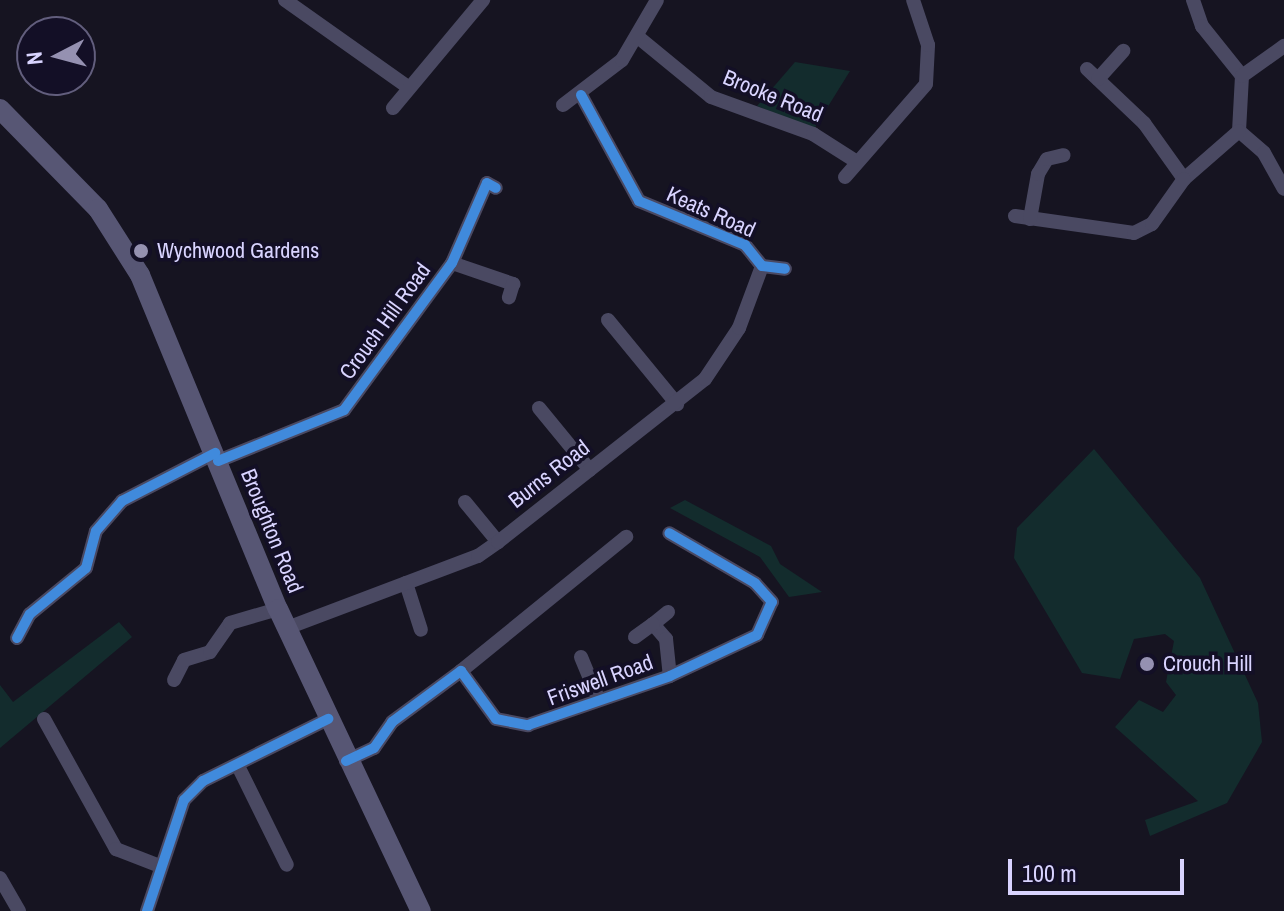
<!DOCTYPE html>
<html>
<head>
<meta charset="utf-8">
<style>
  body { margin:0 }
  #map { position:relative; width:1284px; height:911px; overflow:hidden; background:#161421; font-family:"Archivo Narrow",sans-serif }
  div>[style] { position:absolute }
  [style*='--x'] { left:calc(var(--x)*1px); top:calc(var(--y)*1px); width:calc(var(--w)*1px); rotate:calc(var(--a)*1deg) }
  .green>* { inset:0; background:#132c2d }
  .street>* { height:14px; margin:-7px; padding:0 7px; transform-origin:7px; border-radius:7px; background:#4a4962 }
  .secondary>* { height:20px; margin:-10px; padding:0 10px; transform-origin:10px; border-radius:10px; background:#575674 }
  .cycleway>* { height:10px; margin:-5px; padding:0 5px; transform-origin:5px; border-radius:5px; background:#408adc }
  .dots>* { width:22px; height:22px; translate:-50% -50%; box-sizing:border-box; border:4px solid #130f26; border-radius:50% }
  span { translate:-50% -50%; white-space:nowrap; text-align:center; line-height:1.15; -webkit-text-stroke:7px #130f26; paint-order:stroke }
  .street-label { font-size:22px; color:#d9d4ff }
  .poi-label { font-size:22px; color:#d9d4ff }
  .left { translate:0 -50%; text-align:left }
  .north { position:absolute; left:16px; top:16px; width:80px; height:80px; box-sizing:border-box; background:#130f26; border:2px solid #625e7d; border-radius:50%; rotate:264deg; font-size:22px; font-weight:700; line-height:32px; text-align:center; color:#d9d4ff }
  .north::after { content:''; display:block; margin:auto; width:28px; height:36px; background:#9591b1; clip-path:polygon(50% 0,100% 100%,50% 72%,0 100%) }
  .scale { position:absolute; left:1008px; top:859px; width:176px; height:36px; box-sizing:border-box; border:4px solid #d9d4ff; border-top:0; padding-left:10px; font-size:24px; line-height:28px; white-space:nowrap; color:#d9d4ff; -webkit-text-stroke:6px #130f26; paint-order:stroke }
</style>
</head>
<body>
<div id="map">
  <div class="green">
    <i style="clip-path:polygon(795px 62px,850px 71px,814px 129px,757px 106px)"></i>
    <i style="clip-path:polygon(1094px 449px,1200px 578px,1258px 703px,1262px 742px,1227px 803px,1150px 836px,1145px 820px,1198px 801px,1115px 727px,1139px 700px,1163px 712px,1176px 695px,1166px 682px,1174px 641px,1165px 634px,1134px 639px,1120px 679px,1082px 673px,1014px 558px,1017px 528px)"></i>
    <i style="clip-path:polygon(685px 500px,771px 546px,780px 564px,822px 592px,789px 597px,760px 557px,670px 508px)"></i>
    <i style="clip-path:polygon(119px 622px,132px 637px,0 748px,0 685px,13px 702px)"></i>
  </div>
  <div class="street">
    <i style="--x:285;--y:0;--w:151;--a:35.3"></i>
    <i style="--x:1193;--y:0;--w:28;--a:71"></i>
    <i style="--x:1202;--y:26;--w:64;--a:51.3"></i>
    <i style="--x:1242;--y:76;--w:55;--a:93.1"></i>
    <i style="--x:1239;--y:131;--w:33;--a:41"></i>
    <i style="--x:1264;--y:153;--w:41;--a:60.9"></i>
    <i style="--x:638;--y:37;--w:94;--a:39.4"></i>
    <i style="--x:711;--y:97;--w:109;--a:19.9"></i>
    <i style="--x:813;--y:134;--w:52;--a:32.5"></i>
    <i style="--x:1087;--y:69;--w:79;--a:43.5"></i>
    <i style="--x:1144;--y:123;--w:69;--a:54.5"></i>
    <i style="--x:1184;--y:179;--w:73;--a:-41.1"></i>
    <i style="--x:1242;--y:76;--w:52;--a:-35.5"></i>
    <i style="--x:1098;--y:79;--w:38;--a:-48"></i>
    <i style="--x:581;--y:95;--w:121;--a:61.3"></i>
    <i style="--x:639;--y:201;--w:115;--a:22.5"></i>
    <i style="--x:745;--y:245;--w:27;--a:51"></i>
    <i style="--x:762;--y:266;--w:23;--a:7"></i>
    <i style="--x:563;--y:105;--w:74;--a:-37.3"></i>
    <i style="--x:622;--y:60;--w:69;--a:-59.7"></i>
    <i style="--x:393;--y:108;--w:141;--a:-50.2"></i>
    <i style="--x:845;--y:177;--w:123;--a:-48.9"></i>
    <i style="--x:926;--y:84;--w:39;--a:-87"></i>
    <i style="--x:928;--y:45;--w:47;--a:-108.4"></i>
    <i style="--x:1015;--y:216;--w:120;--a:8.1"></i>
    <i style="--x:1134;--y:233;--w:20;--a:-27"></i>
    <i style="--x:1152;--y:224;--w:55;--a:-54.6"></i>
    <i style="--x:1030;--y:219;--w:46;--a:-79.9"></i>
    <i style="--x:1038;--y:174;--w:17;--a:-59"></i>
    <i style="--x:1047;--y:159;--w:17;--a:-13"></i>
    <i style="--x:452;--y:263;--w:65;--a:19"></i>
    <i style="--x:513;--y:284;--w:14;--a:107"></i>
    <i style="--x:608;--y:320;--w:109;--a:50.6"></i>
    <i style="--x:539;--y:408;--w:80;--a:50.6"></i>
    <i style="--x:218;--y:461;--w:136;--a:-22"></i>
    <i style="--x:344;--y:410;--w:182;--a:-53.7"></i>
    <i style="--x:452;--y:263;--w:87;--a:-66.4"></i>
    <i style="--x:487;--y:183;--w:10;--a:29"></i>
    <i style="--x:465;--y:502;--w:52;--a:50.5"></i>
    <i style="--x:406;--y:583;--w:49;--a:72.3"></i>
    <i style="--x:668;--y:612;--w:19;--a:141"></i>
    <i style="--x:653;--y:624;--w:20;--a:49"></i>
    <i style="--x:666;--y:639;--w:37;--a:84"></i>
    <i style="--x:287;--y:628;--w:204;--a:-20.7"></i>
    <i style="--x:478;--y:556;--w:24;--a:-35"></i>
    <i style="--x:498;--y:542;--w:263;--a:-38.2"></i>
    <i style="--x:705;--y:379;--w:61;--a:-56.3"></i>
    <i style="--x:739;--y:328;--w:66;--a:-69.6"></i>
    <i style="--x:635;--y:637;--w:22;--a:-36"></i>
    <i style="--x:17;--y:638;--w:27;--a:-62"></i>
    <i style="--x:30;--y:614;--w:72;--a:-39.4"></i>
    <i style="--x:86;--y:568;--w:38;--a:-75"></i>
    <i style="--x:96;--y:531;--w:40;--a:-49"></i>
    <i style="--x:122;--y:501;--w:105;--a:-27.3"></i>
    <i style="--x:581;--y:657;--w:44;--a:67.5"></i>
    <i style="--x:461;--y:671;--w:213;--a:-39.1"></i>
    <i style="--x:174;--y:680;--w:22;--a:-63"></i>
    <i style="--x:184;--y:660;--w:27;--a:-17"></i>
    <i style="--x:210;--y:652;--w:35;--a:-55"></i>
    <i style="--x:230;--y:623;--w:50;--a:-16.3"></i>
    <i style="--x:44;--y:719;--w:149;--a:61"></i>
    <i style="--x:116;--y:849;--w:47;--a:21.1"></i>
    <i style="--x:346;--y:761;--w:31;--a:-25"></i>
    <i style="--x:374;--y:748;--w:32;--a:-55"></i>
    <i style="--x:392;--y:722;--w:86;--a:-36.5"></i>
    <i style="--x:461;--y:671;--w:59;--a:53.9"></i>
    <i style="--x:496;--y:719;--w:33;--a:11"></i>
    <i style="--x:528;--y:725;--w:150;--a:-19"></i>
    <i style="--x:670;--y:676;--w:96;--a:-25.2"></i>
    <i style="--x:757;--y:635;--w:36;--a:-66"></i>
    <i style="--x:772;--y:602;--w:25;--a:-132"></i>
    <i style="--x:755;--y:583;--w:99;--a:-149.8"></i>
    <i style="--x:238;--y:766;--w:110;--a:63.7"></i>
    <i style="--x:0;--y:878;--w:38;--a:60"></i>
    <i style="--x:147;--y:911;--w:117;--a:-71.6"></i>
    <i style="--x:184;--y:800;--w:27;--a:-45"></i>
    <i style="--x:203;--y:781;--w:140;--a:-26.4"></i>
  </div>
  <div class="secondary">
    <i style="--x:0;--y:109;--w:140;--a:45.6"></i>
    <i style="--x:98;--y:209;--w:78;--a:57.5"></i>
    <i style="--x:140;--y:275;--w:361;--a:67.6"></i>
    <i style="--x:278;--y:609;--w:334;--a:64.7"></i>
  </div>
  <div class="cycleway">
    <i style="--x:581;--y:95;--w:121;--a:61.3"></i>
    <i style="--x:639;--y:201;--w:115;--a:22.5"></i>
    <i style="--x:745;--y:245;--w:27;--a:51"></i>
    <i style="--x:762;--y:266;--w:23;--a:7"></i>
    <i style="--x:218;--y:461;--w:136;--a:-22"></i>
    <i style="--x:344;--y:410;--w:182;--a:-53.7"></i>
    <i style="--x:452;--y:263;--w:87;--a:-66.4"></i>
    <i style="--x:487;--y:183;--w:10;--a:29"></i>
    <i style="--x:17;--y:638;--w:27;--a:-62"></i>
    <i style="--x:30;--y:614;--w:72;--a:-39.4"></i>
    <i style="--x:86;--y:568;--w:38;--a:-75"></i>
    <i style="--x:96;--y:531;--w:40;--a:-49"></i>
    <i style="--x:122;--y:501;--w:105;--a:-27.3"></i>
    <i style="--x:346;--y:761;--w:31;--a:-25"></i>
    <i style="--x:374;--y:748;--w:32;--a:-55"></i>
    <i style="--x:392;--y:722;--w:86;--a:-36.5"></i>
    <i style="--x:461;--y:671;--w:59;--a:53.9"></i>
    <i style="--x:496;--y:719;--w:33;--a:11"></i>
    <i style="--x:528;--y:725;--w:150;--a:-19"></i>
    <i style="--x:670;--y:676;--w:96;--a:-25.2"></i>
    <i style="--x:757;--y:635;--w:36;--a:-66"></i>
    <i style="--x:772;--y:602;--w:25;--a:-132"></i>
    <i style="--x:755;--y:583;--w:99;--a:-149.8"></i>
    <i style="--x:147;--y:911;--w:117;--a:-71.6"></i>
    <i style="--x:184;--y:800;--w:27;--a:-45"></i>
    <i style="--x:203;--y:781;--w:140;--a:-26.4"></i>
  </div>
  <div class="dots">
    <i style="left:141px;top:251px;background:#9591b1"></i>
    <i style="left:1147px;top:664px;background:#9591b1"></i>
  </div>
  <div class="street-label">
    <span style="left:773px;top:96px;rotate:22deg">Brooke Road</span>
    <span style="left:711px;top:212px;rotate:24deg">Keats Road</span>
    <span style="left:385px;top:321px;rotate:-54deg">Crouch Hill Road</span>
    <span style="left:549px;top:474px;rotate:-38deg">Burns Road</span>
    <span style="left:272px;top:531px;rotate:68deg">Broughton Road</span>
    <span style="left:600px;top:680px;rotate:-20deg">Friswell Road</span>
  </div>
  <div class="poi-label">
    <span class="left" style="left:157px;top:251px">Wychwood Gardens</span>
    <span class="left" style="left:1163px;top:664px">Crouch Hill</span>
  </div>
  <div class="north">N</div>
  <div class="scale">100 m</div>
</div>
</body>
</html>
